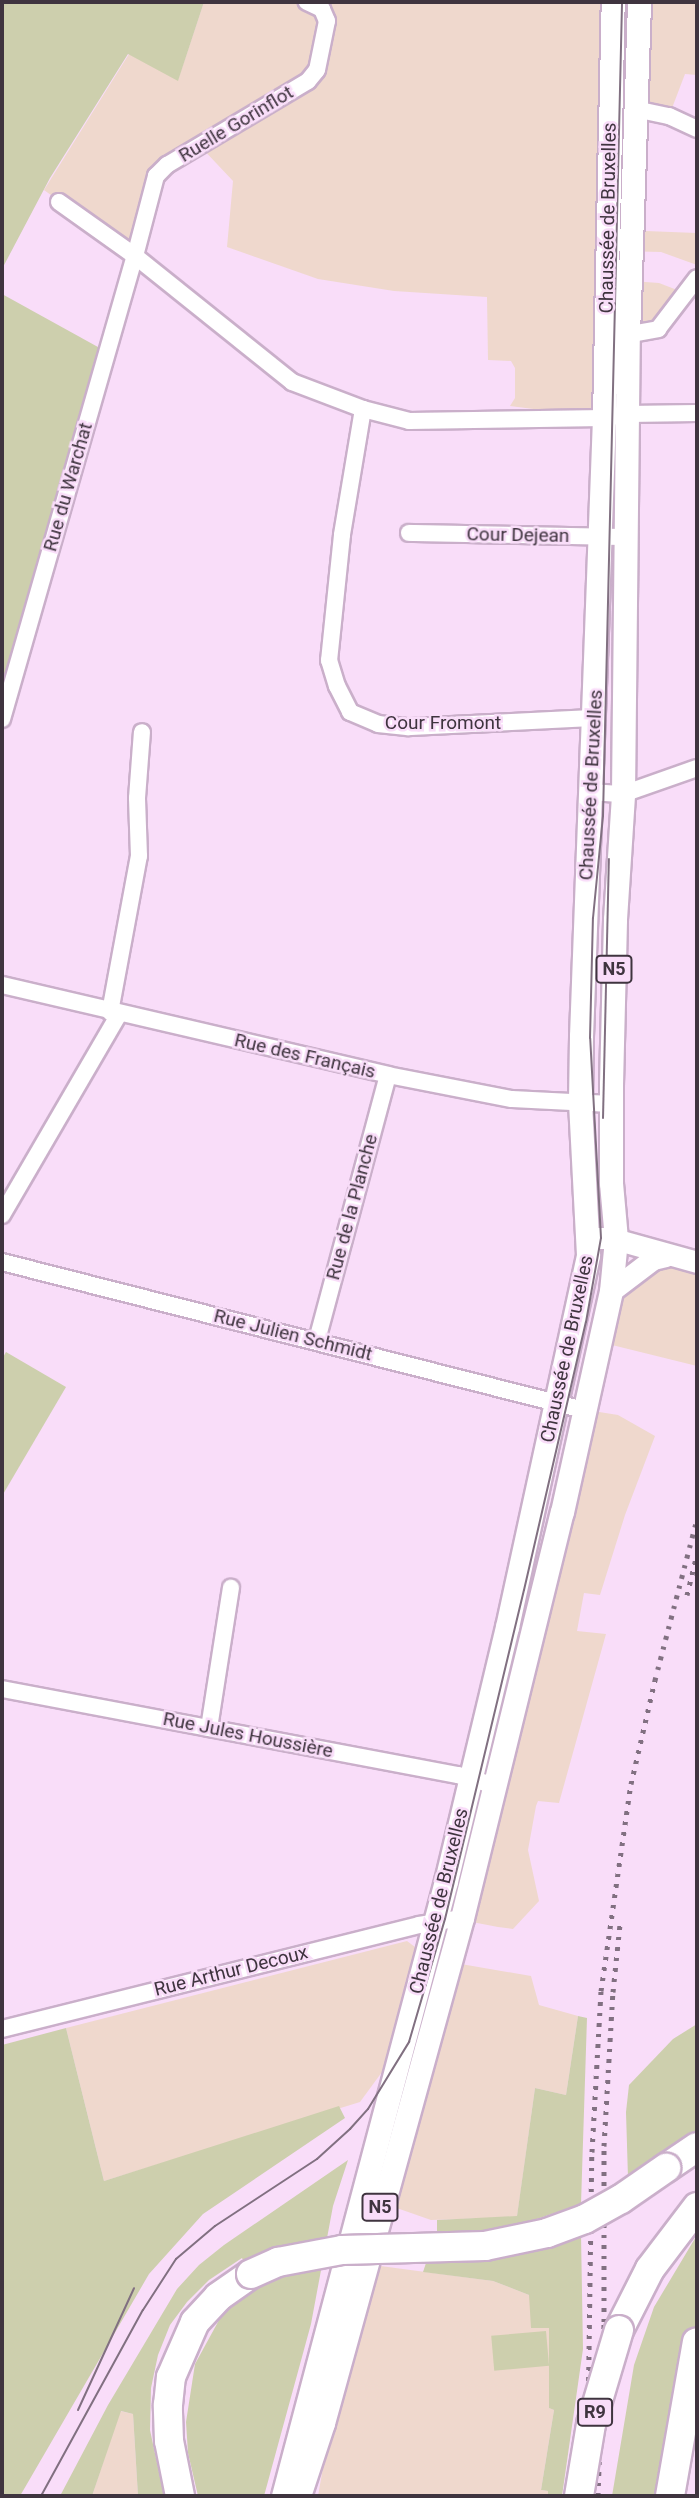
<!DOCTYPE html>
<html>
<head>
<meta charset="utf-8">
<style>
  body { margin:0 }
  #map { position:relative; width:699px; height:2498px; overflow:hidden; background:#f9ddf9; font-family:Roboto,sans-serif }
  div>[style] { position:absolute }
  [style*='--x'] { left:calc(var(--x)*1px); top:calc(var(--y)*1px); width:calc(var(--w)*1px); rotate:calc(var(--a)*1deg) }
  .commercial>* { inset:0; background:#efd8cd }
  .green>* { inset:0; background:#cdcfad; transform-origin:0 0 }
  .roads { filter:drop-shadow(2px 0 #caafca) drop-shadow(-2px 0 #caafca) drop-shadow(0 2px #caafca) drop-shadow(0 -2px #caafca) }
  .minor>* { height:16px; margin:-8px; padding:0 8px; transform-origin:8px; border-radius:8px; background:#fff }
  .secondary>* { height:21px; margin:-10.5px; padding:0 10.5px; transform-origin:10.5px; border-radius:10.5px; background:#fff }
  .primary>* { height:23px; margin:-11.5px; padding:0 11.5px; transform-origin:11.5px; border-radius:11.5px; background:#fff }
  .motorway>* { height:28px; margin:-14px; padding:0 14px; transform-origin:14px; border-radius:14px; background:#fff }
  .tram>* { height:2px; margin:-1px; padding:0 1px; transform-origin:1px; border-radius:1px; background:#817081 }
  .rail>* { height:5px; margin-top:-2.5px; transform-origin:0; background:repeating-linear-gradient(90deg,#817081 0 3.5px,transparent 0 10.5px) }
  .bridges { filter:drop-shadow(2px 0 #caafca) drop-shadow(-2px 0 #caafca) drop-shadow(0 2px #caafca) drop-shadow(0 -2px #caafca) }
  .motorway-bridge>* { height:28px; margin:-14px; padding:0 14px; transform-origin:14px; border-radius:14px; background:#fff }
  span { translate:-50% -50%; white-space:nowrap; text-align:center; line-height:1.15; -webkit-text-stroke:5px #f9ddf9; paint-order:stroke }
  .shield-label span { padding:2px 5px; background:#f9ddf9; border:2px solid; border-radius:5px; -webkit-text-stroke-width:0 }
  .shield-label { font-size:18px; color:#3f343f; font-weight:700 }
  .street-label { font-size:19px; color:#3f343f }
  .frame { position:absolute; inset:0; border:4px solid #3f343f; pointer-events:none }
</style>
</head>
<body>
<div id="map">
  <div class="commercial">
    <i style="clip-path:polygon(204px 2px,604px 2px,599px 100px,604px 418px,510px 406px,515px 398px,515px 368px,511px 361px,488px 360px,487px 297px,394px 291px,318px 279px,227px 247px,233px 181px,200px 146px,167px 166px,135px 256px,44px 190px,129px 54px,178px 80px)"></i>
    <i style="clip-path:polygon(626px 2px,697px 2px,697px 75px,685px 74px,669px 116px,635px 109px,611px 75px,624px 62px)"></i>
    <i style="clip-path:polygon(620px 230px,697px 233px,697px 265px,661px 252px,619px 251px)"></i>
    <i style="clip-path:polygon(618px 280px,659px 283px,685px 293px,658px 329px,605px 339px)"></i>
    <i style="clip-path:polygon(692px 1265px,697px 1267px,697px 1366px,612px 1345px,619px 1305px,638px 1269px)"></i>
    <i style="clip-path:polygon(593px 1411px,618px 1415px,655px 1436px,625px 1515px,600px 1595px,584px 1593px,577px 1631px,606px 1634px,559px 1803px,538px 1801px,536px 1806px,528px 1850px,539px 1901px,513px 1929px,498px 1927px,472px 1922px)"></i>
    <i style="clip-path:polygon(407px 1941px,415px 1947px,382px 2072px,360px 2102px,104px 2181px,66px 2028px)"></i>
    <i style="clip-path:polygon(461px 1964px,531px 1976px,539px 2005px,578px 2016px,566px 2095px,535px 2088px,517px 2217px,431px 2220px,391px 2206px)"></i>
    <i style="clip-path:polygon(373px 2265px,493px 2281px,529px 2295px,549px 2327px,549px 2408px,554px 2410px,541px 2490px,548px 2491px,548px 2496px,318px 2496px,328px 2439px)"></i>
    <i style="clip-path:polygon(120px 2411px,133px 2414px,138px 2496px,92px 2496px)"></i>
  </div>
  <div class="green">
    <i style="clip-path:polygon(2px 2px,204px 2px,178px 81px,128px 54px,50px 178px,2px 269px)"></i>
    <i style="clip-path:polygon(2px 294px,107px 352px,2px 720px)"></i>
    <i style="clip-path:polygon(6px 1352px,66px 1387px,2px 1496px,2px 1359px)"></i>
    <i style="clip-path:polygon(578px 2016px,587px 2018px,581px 2204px,522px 2224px,483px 2232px,437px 2233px,437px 2220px,517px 2216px,535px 2088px,566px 2095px)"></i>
    <i style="clip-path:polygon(697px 2024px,697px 2132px,628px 2178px,626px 2112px,629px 2085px,673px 2039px)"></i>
    <i style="clip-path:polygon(66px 2028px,104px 2181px,339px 2106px,345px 2118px,203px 2214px,149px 2274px,20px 2496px,2px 2496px,2px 2045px)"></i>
    <i style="clip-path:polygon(348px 2160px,333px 2206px,311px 2324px,264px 2496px,198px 2496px,188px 2453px,186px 2422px,195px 2364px,224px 2311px,256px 2289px,242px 2258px,209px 2280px,187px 2302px,170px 2325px,158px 2355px,151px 2388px,150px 2430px,164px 2496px,138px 2496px,133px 2414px,121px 2411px,92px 2496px,60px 2496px,108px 2405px,177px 2289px,199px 2265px,224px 2245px)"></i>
    <i style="clip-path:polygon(581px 2234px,583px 2349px,562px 2496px,548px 2496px,548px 2491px,541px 2490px,554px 2410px,549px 2408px,549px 2328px,531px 2328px,529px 2295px,493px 2281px,423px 2272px,427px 2260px)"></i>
    <i style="clip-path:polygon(697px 2235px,697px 2324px,685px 2346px,661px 2496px,612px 2496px,634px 2365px,654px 2307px)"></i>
    <i style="left:546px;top:2331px;width:35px;height:55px;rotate:85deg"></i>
  </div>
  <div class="roads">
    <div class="minor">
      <i style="--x:635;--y:109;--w:35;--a:12"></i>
      <i style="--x:669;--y:116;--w:31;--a:25"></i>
      <i style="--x:59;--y:202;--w:93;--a:35.4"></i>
      <i style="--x:135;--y:256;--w:83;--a:-75.3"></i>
      <i style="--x:156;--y:176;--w:16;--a:-45"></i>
      <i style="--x:167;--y:165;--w:164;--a:-30.8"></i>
      <i style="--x:308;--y:81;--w:14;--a:-51"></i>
      <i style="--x:317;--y:70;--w:50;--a:-78.5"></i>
      <i style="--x:327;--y:21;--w:13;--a:-113"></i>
      <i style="--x:322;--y:9;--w:17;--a:-155"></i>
      <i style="--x:620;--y:336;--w:39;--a:-10"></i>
      <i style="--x:658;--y:329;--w:64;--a:-52.6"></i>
      <i style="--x:363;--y:409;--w:128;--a:99.5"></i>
      <i style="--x:342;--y:535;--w:126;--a:95.9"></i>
      <i style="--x:329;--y:660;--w:27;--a:73"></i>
      <i style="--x:337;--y:686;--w:29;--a:63"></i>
      <i style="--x:350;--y:712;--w:30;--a:23"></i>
      <i style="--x:378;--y:724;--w:31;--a:6"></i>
      <i style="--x:409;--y:727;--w:185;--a:-2.8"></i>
      <i style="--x:409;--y:533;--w:218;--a:1.1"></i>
      <i style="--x:2;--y:719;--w:482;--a:-74"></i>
      <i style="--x:135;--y:256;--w:201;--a:38.7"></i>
      <i style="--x:292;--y:382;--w:76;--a:20.8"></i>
      <i style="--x:363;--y:409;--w:48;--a:14.6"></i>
      <i style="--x:409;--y:421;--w:195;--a:-0.9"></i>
      <i style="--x:604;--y:418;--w:24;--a:-9"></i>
      <i style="--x:628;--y:414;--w:69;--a:-0.8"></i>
      <i style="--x:591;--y:792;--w:32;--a:4"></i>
      <i style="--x:623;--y:794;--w:78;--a:-19.4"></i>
      <i style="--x:2;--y:985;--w:396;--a:13.1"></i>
      <i style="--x:388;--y:1075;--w:126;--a:11"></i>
      <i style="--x:512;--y:1099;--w:99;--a:2.9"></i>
      <i style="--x:110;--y:1012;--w:159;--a:-79.5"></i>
      <i style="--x:139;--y:856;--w:58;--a:-92"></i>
      <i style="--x:137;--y:798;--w:66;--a:-85.7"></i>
      <i style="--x:2;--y:1215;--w:233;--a:-59.8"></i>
      <i style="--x:2;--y:1262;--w:601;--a:14.27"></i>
      <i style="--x:317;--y:1340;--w:274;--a:-75"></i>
      <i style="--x:2;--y:1689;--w:464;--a:10.7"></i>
      <i style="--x:458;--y:1775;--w:37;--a:16"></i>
      <i style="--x:209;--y:1728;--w:142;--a:-81.1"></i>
      <i style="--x:2;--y:2029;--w:430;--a:-14"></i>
      <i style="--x:419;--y:1925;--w:44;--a:-9.2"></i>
    </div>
    <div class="secondary">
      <i style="--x:588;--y:1238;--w:23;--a:0"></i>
      <i style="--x:611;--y:1238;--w:89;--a:15.6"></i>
      <i style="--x:611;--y:1291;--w:53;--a:-37.3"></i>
      <i style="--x:653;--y:1259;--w:13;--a:-13"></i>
    </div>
    <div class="primary">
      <i style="--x:283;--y:2496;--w:636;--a:-75.16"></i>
      <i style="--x:446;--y:1881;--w:261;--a:-76.5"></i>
      <i style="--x:507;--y:1627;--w:381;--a:-77.7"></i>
      <i style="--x:588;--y:1255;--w:154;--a:-93"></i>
      <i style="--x:580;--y:1101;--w:65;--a:-89.1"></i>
      <i style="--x:581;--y:1036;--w:618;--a:-87.87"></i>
      <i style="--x:604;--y:418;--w:416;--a:-88.8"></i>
      <i style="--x:299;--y:2496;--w:77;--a:-71.8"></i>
      <i style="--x:323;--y:2423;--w:524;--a:-74.61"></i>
      <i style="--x:462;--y:1918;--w:418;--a:-76.2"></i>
      <i style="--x:562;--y:1512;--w:226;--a:-77.5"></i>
      <i style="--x:611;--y:1291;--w:52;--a:-84.5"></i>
      <i style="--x:616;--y:1239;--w:56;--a:-95.1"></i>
      <i style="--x:611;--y:1183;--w:99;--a:-90"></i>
      <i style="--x:611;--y:1084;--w:165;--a:-88.6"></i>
      <i style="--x:615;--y:919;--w:125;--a:-86.3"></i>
      <i style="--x:623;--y:794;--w:459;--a:-89.4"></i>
      <i style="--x:628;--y:335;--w:333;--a:-88.1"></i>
    </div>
    <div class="motorway">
      <i style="--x:666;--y:2168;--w:37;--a:-34"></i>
      <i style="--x:619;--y:2330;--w:68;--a:-63.1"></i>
      <i style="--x:650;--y:2269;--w:78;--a:-52.8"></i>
      <i style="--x:180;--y:2496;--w:56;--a:-101.3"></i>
      <i style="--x:169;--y:2441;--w:36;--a:-92"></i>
      <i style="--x:168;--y:2405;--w:28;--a:-84"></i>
      <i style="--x:171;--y:2377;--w:60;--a:-66.4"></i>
      <i style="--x:195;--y:2322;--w:34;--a:-47"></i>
      <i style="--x:218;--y:2297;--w:40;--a:-34.9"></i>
      <i style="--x:670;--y:2496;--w:156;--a:-80.1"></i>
    </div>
  </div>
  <div class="tram">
    <i style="--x:603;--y:1118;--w:259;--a:-88.7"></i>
    <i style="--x:78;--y:2410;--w:134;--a:-65.3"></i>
    <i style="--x:41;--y:2496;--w:212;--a:-61.3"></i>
    <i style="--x:143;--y:2310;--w:61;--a:-57.1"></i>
    <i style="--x:176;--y:2259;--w:51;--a:-40.2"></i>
    <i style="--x:215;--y:2226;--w:122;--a:-33.3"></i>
    <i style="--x:317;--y:2159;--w:45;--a:-42.3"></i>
    <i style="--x:350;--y:2129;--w:27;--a:-48"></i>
    <i style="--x:368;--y:2109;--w:79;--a:-58.5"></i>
    <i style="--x:409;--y:2042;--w:128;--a:-73.7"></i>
    <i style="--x:445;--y:1919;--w:338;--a:-76.5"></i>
    <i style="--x:524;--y:1590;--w:275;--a:-77"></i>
    <i style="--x:586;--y:1322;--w:85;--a:-79.9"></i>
    <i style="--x:601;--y:1238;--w:200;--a:-93.1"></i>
    <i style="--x:590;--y:1038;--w:120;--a:-88.6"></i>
    <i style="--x:593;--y:918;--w:102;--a:-84.4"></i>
    <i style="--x:603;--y:816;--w:814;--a:-88.66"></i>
  </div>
  <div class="rail">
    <i style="--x:687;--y:1595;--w:42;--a:-76.3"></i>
    <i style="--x:587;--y:2496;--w:344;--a:-89.2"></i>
    <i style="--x:592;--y:2152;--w:161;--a:-86.8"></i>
    <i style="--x:601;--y:1991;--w:209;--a:-81.8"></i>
    <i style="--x:631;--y:1784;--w:107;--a:-77"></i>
    <i style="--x:655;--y:1680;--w:166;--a:-75.4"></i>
    <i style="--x:598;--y:2496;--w:174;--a:-88"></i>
    <i style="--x:604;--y:2322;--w:176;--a:-90"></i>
    <i style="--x:604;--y:2146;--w:154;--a:-86.7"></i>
    <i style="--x:613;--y:1992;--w:68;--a:-84.1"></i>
  </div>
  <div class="bridges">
    <div class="motorway-bridge">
      <i style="--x:251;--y:2274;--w:30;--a:-24"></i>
      <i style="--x:278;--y:2262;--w:65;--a:-10.6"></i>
      <i style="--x:342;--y:2250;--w:143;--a:-1.6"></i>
      <i style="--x:485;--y:2246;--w:63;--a:-11.8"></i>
      <i style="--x:547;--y:2233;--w:40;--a:-20.2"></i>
      <i style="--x:585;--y:2219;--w:41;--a:-29.1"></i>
      <i style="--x:621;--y:2199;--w:55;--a:-34.6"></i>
      <i style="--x:579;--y:2496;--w:73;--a:-80.5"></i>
      <i style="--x:591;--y:2424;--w:98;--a:-73.4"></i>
    </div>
  </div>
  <div class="shield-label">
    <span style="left:614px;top:969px">N5</span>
    <span style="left:380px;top:2207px">N5</span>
    <span style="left:595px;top:2412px">R9</span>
  </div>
  <div class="street-label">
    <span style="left:236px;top:124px;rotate:-31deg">Ruelle Gorinflot</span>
    <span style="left:608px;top:218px;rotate:-89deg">Chaussée de Bruxelles</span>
    <span style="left:68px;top:487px;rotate:-74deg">Rue du Warchat</span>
    <span style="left:518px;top:535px;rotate:1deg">Cour Dejean</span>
    <span style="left:443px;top:723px">Cour Fromont</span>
    <span style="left:591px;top:785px;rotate:-87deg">Chaussée de Bruxelles</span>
    <span style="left:305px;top:1056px;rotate:13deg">Rue des Français</span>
    <span style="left:352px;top:1207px;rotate:-75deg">Rue de la Planche</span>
    <span style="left:293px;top:1335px;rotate:14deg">Rue Julien Schmidt</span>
    <span style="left:567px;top:1349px;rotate:-78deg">Chaussée de Bruxelles</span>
    <span style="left:248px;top:1735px;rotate:11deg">Rue Jules Houssière</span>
    <span style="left:439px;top:1901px;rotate:-76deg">Chaussée de Bruxelles</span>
    <span style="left:231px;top:1971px;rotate:-14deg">Rue Arthur Decoux</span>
  </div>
  <div class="frame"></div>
</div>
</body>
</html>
